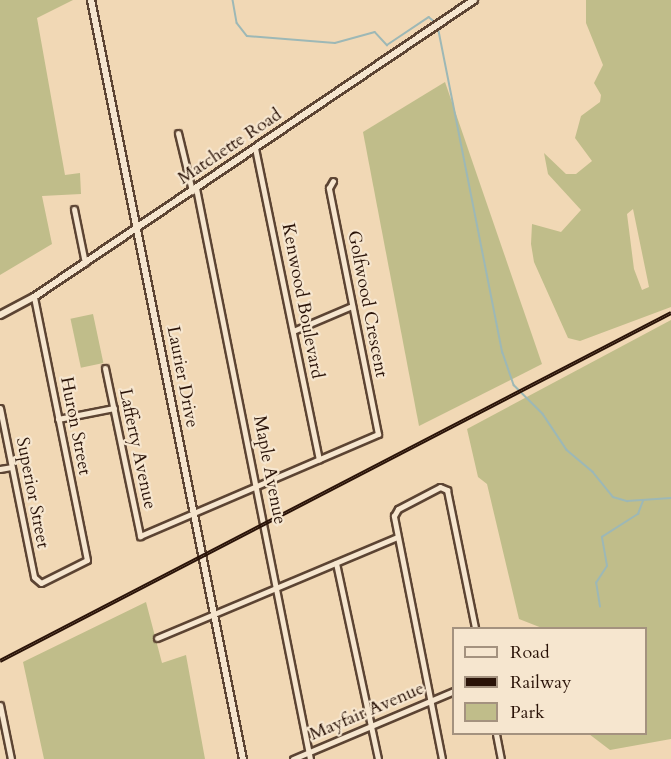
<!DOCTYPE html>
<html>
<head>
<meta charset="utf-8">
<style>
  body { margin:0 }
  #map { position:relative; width:671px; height:759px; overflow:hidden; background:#f1d8b5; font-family:Cardo,serif }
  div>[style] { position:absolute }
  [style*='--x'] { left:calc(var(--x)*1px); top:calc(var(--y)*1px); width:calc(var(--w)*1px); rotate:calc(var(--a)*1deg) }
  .green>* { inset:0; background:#c0bd8a; transform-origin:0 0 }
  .stream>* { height:1.5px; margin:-0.75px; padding:0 0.75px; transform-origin:0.75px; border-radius:0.75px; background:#9db8b6 }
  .roads { filter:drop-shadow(2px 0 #5c4433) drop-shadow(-2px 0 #5c4433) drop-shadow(0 2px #5c4433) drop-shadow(0 -2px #5c4433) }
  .minor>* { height:5px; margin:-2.5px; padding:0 2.5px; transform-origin:2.5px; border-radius:2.5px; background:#f6e6cf }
  .tertiary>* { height:6px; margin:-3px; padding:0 3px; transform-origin:3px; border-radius:3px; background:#f6e6cf }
  .rail>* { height:4px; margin-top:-2px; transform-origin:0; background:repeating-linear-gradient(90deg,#f6e6cf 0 4.5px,#2a1308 0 9px); box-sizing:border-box; border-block:2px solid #2a1308 }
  span { translate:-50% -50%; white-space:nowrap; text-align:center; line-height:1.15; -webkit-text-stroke:4.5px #f6e6cf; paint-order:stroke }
  .street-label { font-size:18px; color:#2a1308 }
  .legend { position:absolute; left:452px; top:627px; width:195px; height:108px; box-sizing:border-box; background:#f6e6cf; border:2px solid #a4927f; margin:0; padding:8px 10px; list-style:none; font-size:18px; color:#2a1308 }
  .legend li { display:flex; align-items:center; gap:12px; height:30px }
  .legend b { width:30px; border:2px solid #a4927f }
</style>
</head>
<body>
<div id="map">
  <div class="green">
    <i style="clip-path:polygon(0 0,73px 0,37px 18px,65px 175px,80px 173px,81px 194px,42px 196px,52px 244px,0 275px)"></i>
    <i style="clip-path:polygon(evenodd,586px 0,671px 0,671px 307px,580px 341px,568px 338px,534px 262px,531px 244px,532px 224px,561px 232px,581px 210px,548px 174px,544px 153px,566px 174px,576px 174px,592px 161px,575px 138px,581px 116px,600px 102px,601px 95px,594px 83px,603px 65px,586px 23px,586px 0,633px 209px,649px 287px,642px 290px,634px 269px,627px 214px,633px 209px)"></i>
    <i style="clip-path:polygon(445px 82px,542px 364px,419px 426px,363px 132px)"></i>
    <i style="left:93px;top:314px;width:50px;height:23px;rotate:78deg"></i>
    <i style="clip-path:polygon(671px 320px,671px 739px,610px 750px,589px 734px,646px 734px,646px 628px,542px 628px,519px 619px,487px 484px,478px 477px,467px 429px)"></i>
    <i style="clip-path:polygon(146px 602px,162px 663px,186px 655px,205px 759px,44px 759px,23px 662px)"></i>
  </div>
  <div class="stream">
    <i style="--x:233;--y:0;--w:23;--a:80"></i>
    <i style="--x:237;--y:23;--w:16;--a:52"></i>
    <i style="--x:247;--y:36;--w:88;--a:4.5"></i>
    <i style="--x:335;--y:43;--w:41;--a:-15.4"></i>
    <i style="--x:375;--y:32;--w:18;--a:47"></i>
    <i style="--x:387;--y:45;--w:50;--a:-33.7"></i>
    <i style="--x:429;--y:17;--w:8;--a:40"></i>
    <i style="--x:438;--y:26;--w:333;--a:78.8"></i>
    <i style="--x:503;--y:353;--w:34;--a:71"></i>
    <i style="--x:514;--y:385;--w:41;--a:45"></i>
    <i style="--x:543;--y:414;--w:43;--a:56.3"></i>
    <i style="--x:567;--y:450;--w:34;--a:40"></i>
    <i style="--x:593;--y:472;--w:32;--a:51"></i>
    <i style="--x:613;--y:497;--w:15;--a:16"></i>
    <i style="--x:627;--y:501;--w:44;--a:-3.9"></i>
    <i style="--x:600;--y:607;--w:24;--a:-99"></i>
    <i style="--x:596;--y:583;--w:20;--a:-57"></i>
    <i style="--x:607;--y:566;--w:29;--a:-100"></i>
    <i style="--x:602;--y:537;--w:43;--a:-32.6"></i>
    <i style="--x:638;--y:514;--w:14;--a:-69"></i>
  </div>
  <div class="roads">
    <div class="minor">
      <i style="--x:178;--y:133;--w:60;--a:76.4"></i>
      <i style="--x:255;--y:148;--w:318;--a:78.4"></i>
      <i style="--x:196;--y:188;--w:582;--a:78.71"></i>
      <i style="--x:74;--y:209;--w:55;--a:78.5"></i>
      <i style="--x:293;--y:331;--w:64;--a:-23"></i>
      <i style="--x:105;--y:368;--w:172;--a:78.2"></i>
      <i style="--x:140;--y:536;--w:259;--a:-23.2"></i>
      <i style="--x:378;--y:434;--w:251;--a:-101.3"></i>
      <i style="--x:329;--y:188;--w:8;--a:-60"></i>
      <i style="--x:0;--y:408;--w:172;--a:78.6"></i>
      <i style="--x:34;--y:577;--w:9;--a:41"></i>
      <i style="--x:41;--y:583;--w:51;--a:-26.6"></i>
      <i style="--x:87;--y:560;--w:268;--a:-101.4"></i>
      <i style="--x:58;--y:419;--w:57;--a:-11.1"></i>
      <i style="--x:0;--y:469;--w:11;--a:-10"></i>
      <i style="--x:336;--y:563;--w:200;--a:77.9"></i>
      <i style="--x:157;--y:638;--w:260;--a:-22.8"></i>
      <i style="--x:0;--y:705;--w:55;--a:78.5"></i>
      <i style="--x:496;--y:734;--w:25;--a:79"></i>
      <i style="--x:293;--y:759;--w:175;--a:-22.9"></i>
      <i style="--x:442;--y:759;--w:248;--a:-101.2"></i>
      <i style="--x:394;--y:516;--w:8;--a:-60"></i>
      <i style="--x:398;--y:509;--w:47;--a:-27.6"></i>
      <i style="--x:440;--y:487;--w:8;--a:23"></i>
      <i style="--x:447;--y:490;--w:141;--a:78.5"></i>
    </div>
    <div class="tertiary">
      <i style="--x:91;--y:0;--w:774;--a:78.68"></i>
      <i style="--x:0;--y:315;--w:38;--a:-28"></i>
      <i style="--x:34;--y:297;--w:531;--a:-34.02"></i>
    </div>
  </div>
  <div class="rail">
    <i style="--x:0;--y:661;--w:756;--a:-27.41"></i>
  </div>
  <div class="street-label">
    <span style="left:230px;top:147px;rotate:-34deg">Matchette Road</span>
    <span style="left:302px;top:301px;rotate:79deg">Kenwood Boulevard</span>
    <span style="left:367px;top:304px;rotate:79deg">Golfwood Crescent</span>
    <span style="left:182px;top:377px;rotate:79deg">Laurier Drive</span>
    <span style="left:75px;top:426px;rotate:79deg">Huron Street</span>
    <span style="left:137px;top:449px;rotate:78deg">Lafferty Avenue</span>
    <span style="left:269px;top:470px;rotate:79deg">Maple Avenue</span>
    <span style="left:32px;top:493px;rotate:79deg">Superior Street</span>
    <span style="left:367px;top:712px;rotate:-23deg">Mayfair Avenue</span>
  </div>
  <ul class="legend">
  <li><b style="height:8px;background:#f6e6cf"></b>Road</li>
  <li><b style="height:8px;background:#2a1308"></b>Railway</li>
  <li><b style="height:16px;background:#c0bd8a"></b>Park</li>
  </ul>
</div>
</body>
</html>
